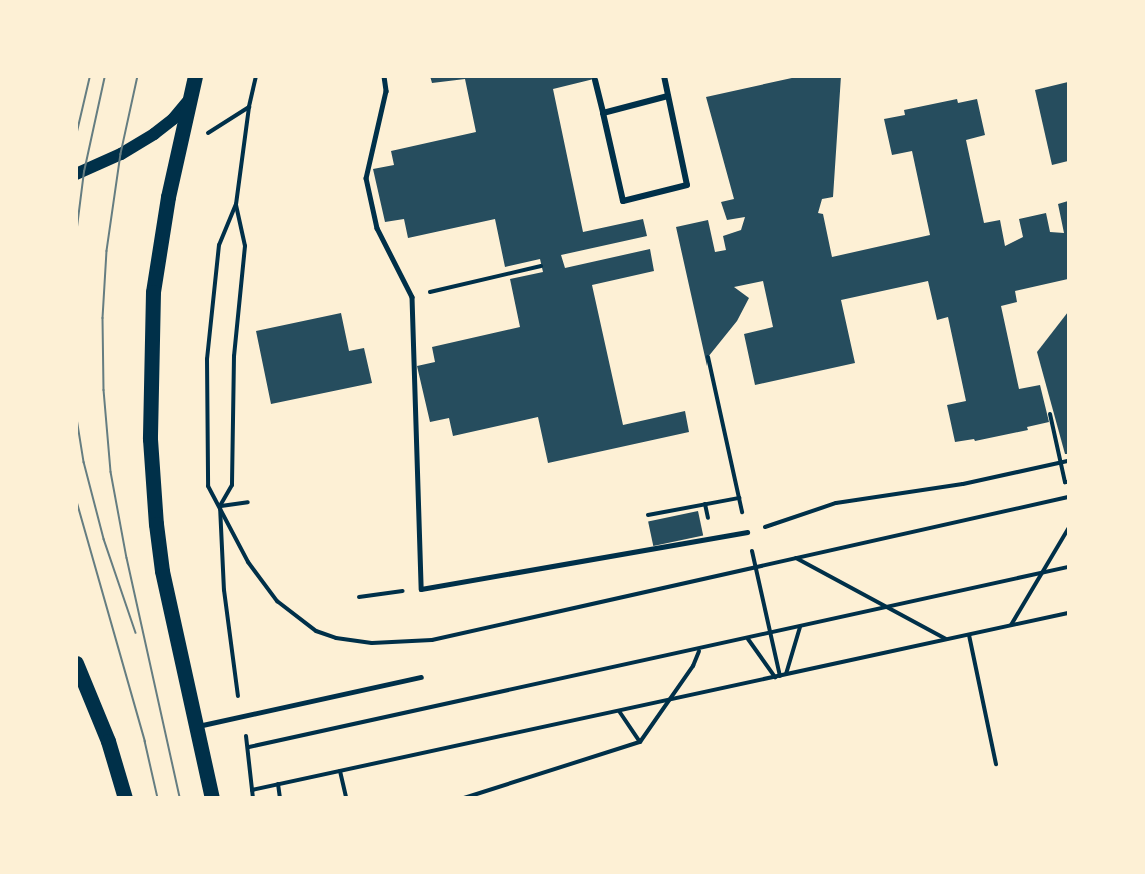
<!DOCTYPE html>
<html>
<head>
<meta charset="utf-8">
<style>
  body { margin:0 }
  #map { position:relative; width:1145px; height:874px; overflow:hidden; background:#fdf0d5; font-family:Rubik,sans-serif }
  div>[style] { position:absolute }
  [style*='--x'] { left:calc(var(--x)*1px); top:calc(var(--y)*1px); width:calc(var(--w)*1px); rotate:calc(var(--a)*1deg) }
  .building>* { inset:0; background:#264d5e; transform-origin:0 0 }
  .path>* { height:4px; margin:-2px; padding:0 2px; transform-origin:2px; border-radius:2px; background:#003049 }
  .service>* { height:4.5px; margin:-2.25px; padding:0 2.25px; transform-origin:2.25px; border-radius:2.25px; background:#003049 }
  .minor>* { height:6px; margin:-3px; padding:0 3px; transform-origin:3px; border-radius:3px; background:#003049 }
  .secondary>* { height:12px; margin:-6px; padding:0 6px; transform-origin:6px; border-radius:6px; background:#003049 }
  .primary>* { height:15px; margin:-7.5px; padding:0 7.5px; transform-origin:7.5px; border-radius:7.5px; background:#003049 }
  .tram>* { height:1.5px; margin:-0.75px; padding:0 0.75px; transform-origin:0.75px; border-radius:0.75px; background:#657d81 }
  span { translate:-50% -50%; white-space:nowrap; text-align:center; line-height:1.15; -webkit-text-stroke:4.5px #fdf0d5; paint-order:stroke }
  .frame { position:absolute; inset:0; border:78px solid #fdf0d5; pointer-events:none }
</style>
</head>
<body>
<div id="map">
  <div class="building">
    <i style="clip-path:polygon(430px 76px,606px 76px,553px 89px,583px 232px,643px 219px,647px 236px,561px 255px,565px 268px,650px 249px,654px 271px,592px 285px,623px 425px,685px 411px,689px 432px,548px 463px,538px 417px,453px 436px,449px 418px,430px 422px,417px 366px,435px 362px,432px 347px,520px 327px,510px 279px,543px 272px,540px 259px,505px 267px,495px 219px,408px 238px,404px 219px,385px 222px,373px 169px,394px 165px,391px 151px,476px 132px,465px 79px,432px 83px)"></i>
    <i style="clip-path:polygon(801px 76px,841px 76px,833px 197px,822px 199px,818px 213px,823px 214px,832px 257px,930px 235px,912px 151px,892px 155px,884px 119px,905px 115px,904px 110px,957px 99px,958px 103px,977px 99px,985px 135px,966px 140px,984px 223px,1000px 220px,1005px 246px,1023px 237px,1019px 219px,1046px 213px,1050px 232px,1064px 233px,1058px 204px,1068px 201px,1068px 279px,1015px 291px,1017px 302px,1001px 306px,1019px 389px,1040px 385px,1049px 422px,1027px 427px,1028px 430px,975px 441px,974px 439px,955px 442px,947px 405px,966px 401px,948px 317px,937px 320px,928px 281px,841px 300px,855px 363px,755px 385px,744px 334px,773px 327px,763px 281px,734px 287px,749px 298px,737px 321px,708px 357px,707px 366px,676px 227px,708px 220px,715px 252px,726px 250px,723px 236px,741px 230px,745px 217px,727px 220px,721px 202px,734px 199px,706px 97px)"></i>
    <i style="clip-path:polygon(1068px 82px,1068px 161px,1052px 165px,1035px 90px)"></i>
    <i style="clip-path:polygon(1068px 312px,1068px 454px,1065px 454px,1037px 352px)"></i>
    <i style="clip-path:polygon(341px 313px,349px 351px,364px 348px,372px 383px,271px 404px,256px 331px)"></i>
    <i style="left:698px;top:511px;width:25px;height:51px;rotate:78deg"></i>
  </div>
  <div class="path">
    <i style="--x:256;--y:76;--w:32;--a:103"></i>
    <i style="--x:249;--y:107;--w:98;--a:97.6"></i>
    <i style="--x:236;--y:204;--w:44;--a:112.5"></i>
    <i style="--x:219;--y:245;--w:115;--a:96"></i>
    <i style="--x:207;--y:359;--w:127;--a:89.5"></i>
    <i style="--x:208;--y:486;--w:86;--a:62.2"></i>
    <i style="--x:248;--y:562;--w:49;--a:53.4"></i>
    <i style="--x:277;--y:601;--w:49;--a:37.6"></i>
    <i style="--x:316;--y:631;--w:21;--a:19"></i>
    <i style="--x:336;--y:638;--w:36;--a:8"></i>
    <i style="--x:372;--y:643;--w:60;--a:-2.9"></i>
    <i style="--x:432;--y:640;--w:652;--a:-12.67"></i>
    <i style="--x:208;--y:133;--w:49;--a:-32.4"></i>
    <i style="--x:236;--y:205;--w:42;--a:77.6"></i>
    <i style="--x:245;--y:246;--w:111;--a:95.7"></i>
    <i style="--x:234;--y:356;--w:129;--a:90.9"></i>
    <i style="--x:232;--y:485;--w:24;--a:120"></i>
    <i style="--x:220;--y:506;--w:84;--a:87.3"></i>
    <i style="--x:224;--y:590;--w:107;--a:82.5"></i>
    <i style="--x:430;--y:292;--w:114;--a:-13.2"></i>
    <i style="--x:708;--y:357;--w:159;--a:77.6"></i>
    <i style="--x:1050;--y:414;--w:70;--a:77.6"></i>
    <i style="--x:1065;--y:482;--w:3;--a:0"></i>
    <i style="--x:705;--y:504;--w:14;--a:78"></i>
    <i style="--x:221;--y:506;--w:27;--a:-8"></i>
    <i style="--x:648;--y:515;--w:93;--a:-10.6"></i>
    <i style="--x:765;--y:527;--w:75;--a:-18.7"></i>
    <i style="--x:836;--y:503;--w:128;--a:-8.5"></i>
    <i style="--x:963;--y:484;--w:107;--a:-12.4"></i>
    <i style="--x:752;--y:551;--w:128;--a:77.4"></i>
    <i style="--x:796;--y:558;--w:170;--a:28.4"></i>
    <i style="--x:359;--y:597;--w:44;--a:-7.8"></i>
    <i style="--x:1011;--y:625;--w:112;--a:-59.3"></i>
    <i style="--x:969;--y:635;--w:132;--a:78.2"></i>
    <i style="--x:748;--y:639;--w:47;--a:54.6"></i>
    <i style="--x:786;--y:674;--w:49;--a:-73.4"></i>
    <i style="--x:619;--y:711;--w:37;--a:56"></i>
    <i style="--x:246;--y:736;--w:62;--a:83.6"></i>
    <i style="--x:249;--y:747;--w:839;--a:-12.4"></i>
    <i style="--x:340;--y:771;--w:28;--a:77"></i>
    <i style="--x:278;--y:784;--w:14;--a:82"></i>
    <i style="--x:252;--y:790;--w:835;--a:-12.24"></i>
    <i style="--x:464;--y:798;--w:185;--a:-17.7"></i>
    <i style="--x:640;--y:742;--w:93;--a:-55.1"></i>
    <i style="--x:693;--y:666;--w:16;--a:-68"></i>
  </div>
  <div class="service">
    <i style="--x:384;--y:76;--w:15;--a:82"></i>
    <i style="--x:386;--y:91;--w:89;--a:102.9"></i>
    <i style="--x:366;--y:178;--w:51;--a:77.6"></i>
    <i style="--x:377;--y:228;--w:77;--a:63.1"></i>
    <i style="--x:412;--y:297;--w:292;--a:88.2"></i>
    <i style="--x:421;--y:589;--w:331;--a:-9.9"></i>
    <i style="--x:198;--y:726;--w:228;--a:-12.4"></i>
  </div>
  <div class="minor">
    <i style="--x:664;--y:76;--w:111;--a:78.1"></i>
    <i style="--x:687;--y:185;--w:66;--a:166"></i>
    <i style="--x:623;--y:201;--w:90;--a:-102.8"></i>
    <i style="--x:603;--y:113;--w:67;--a:-14.7"></i>
    <i style="--x:595;--y:80;--w:34;--a:76"></i>
  </div>
  <div class="secondary">
    <i style="--x:76;--y:174;--w:49;--a:-24"></i>
    <i style="--x:121;--y:154;--w:39;--a:-31"></i>
    <i style="--x:154;--y:134;--w:24;--a:-38"></i>
    <i style="--x:173;--y:119;--w:23;--a:-50"></i>
  </div>
  <div class="primary">
    <i style="--x:195;--y:76;--w:124;--a:102.6"></i>
    <i style="--x:168;--y:197;--w:96;--a:99"></i>
    <i style="--x:153;--y:292;--w:147;--a:91.2"></i>
    <i style="--x:150;--y:439;--w:85;--a:86"></i>
    <i style="--x:156;--y:524;--w:47;--a:82.7"></i>
    <i style="--x:162;--y:571;--w:232;--a:77.6"></i>
    <i style="--x:76;--y:663;--w:84;--a:67.7"></i>
    <i style="--x:108;--y:741;--w:59;--a:73.4"></i>
  </div>
  <div class="tram">
    <i style="--x:138;--y:76;--w:80;--a:102.3"></i>
    <i style="--x:121;--y:154;--w:98;--a:98.2"></i>
    <i style="--x:107;--y:251;--w:67;--a:93.4"></i>
    <i style="--x:103;--y:318;--w:72;--a:89.2"></i>
    <i style="--x:104;--y:390;--w:82;--a:85.1"></i>
    <i style="--x:111;--y:472;--w:87;--a:79.5"></i>
    <i style="--x:127;--y:558;--w:246;--a:77.5"></i>
    <i style="--x:76;--y:136;--w:62;--a:-76.9"></i>
    <i style="--x:76;--y:235;--w:64;--a:-82.8"></i>
    <i style="--x:84;--y:172;--w:98;--a:-77.7"></i>
    <i style="--x:76;--y:412;--w:51;--a:80.9"></i>
    <i style="--x:84;--y:462;--w:80;--a:75.4"></i>
    <i style="--x:104;--y:539;--w:99;--a:71.2"></i>
    <i style="--x:76;--y:498;--w:253;--a:74.1"></i>
    <i style="--x:145;--y:741;--w:58;--a:77.2"></i>
  </div>
  <div class="frame"></div>
</div>
</body>
</html>
